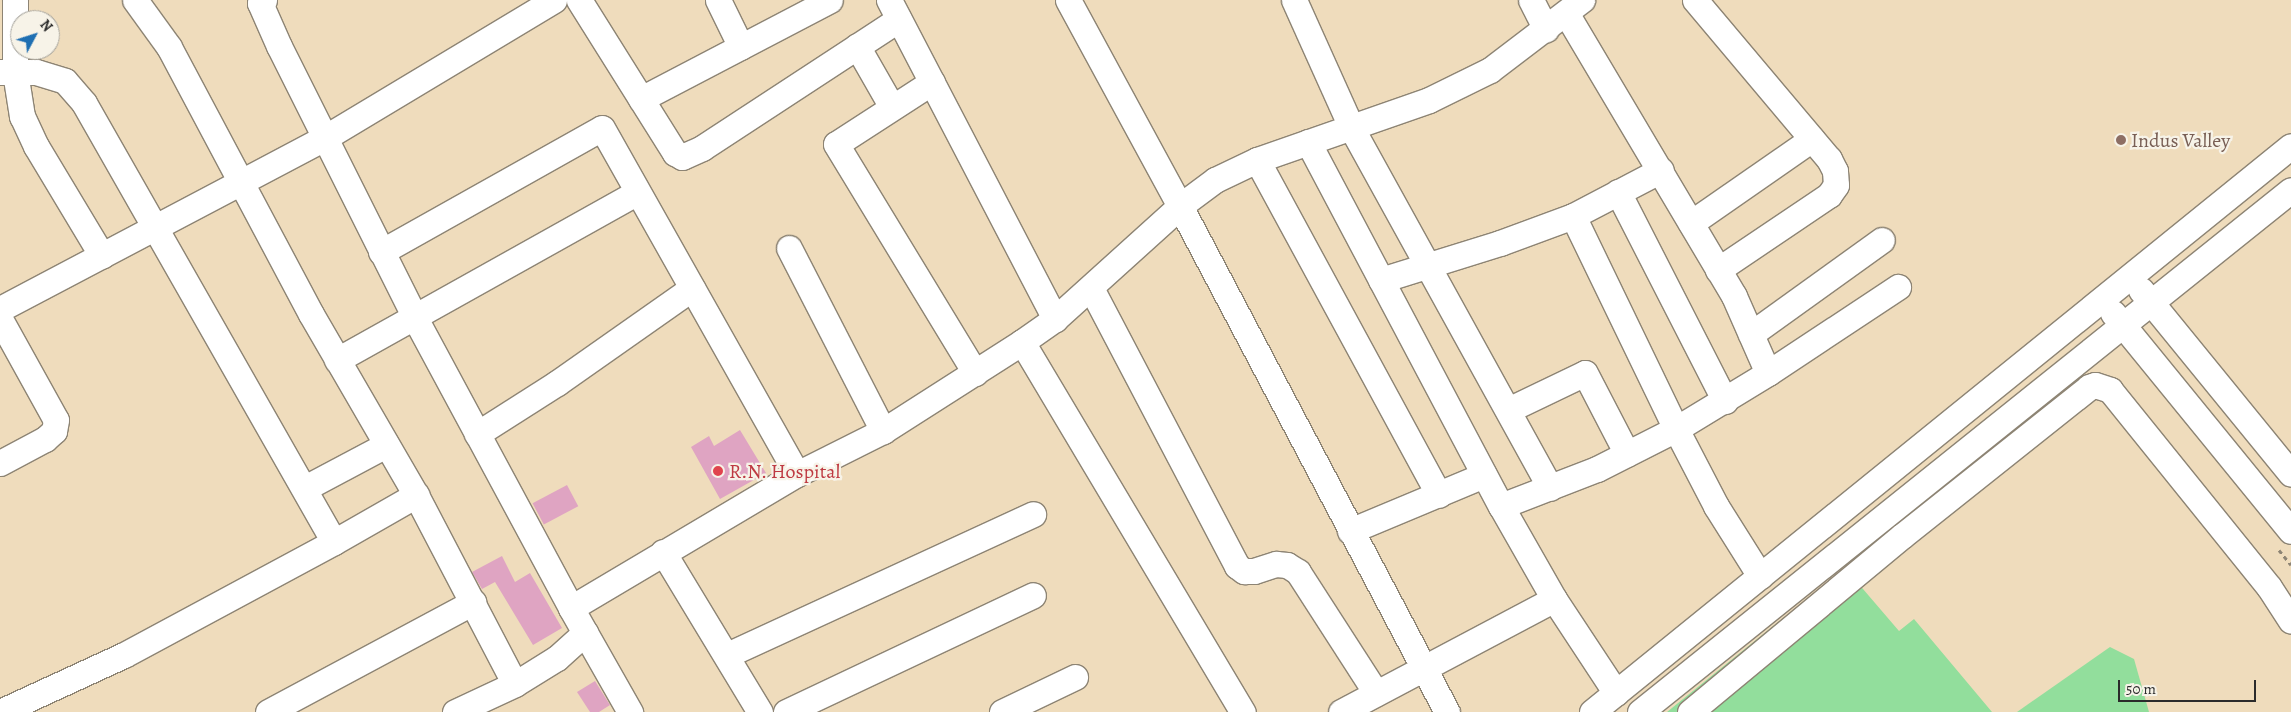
<!DOCTYPE html>
<html>
<head>
<meta charset="utf-8">
<style>
  body { margin:0 }
  #map { position:relative; width:2291px; height:712px; overflow:hidden; background:#efdcbc; font-family:Alegreya,serif }
  div>[style] { position:absolute }
  [style*='--x'] { left:calc(var(--x)*1px); top:calc(var(--y)*1px); width:calc(var(--w)*1px); rotate:calc(var(--a)*1deg) }
  .green>* { inset:0; background:#92de9c }
  .building>* { inset:0; background:#dfa4c2; transform-origin:0 0 }
  .path>* { height:3px; margin-top:-1.5px; transform-origin:0; background:repeating-linear-gradient(90deg,#8d8474 0 4px,transparent 0 8px) }
  .roads { filter:drop-shadow(1px 0 #8d8474) drop-shadow(-1px 0 #8d8474) drop-shadow(0 1px #8d8474) drop-shadow(0 -1px #8d8474) }
  .minor>* { height:25px; margin:-12.5px; padding:0 12.5px; transform-origin:12.5px; border-radius:12.5px; background:#fff }
  .dots>* { width:14px; height:14px; translate:-50% -50%; box-sizing:border-box; border:2px solid #f7f3e8; border-radius:50% }
  span { translate:-50% -50%; white-space:nowrap; text-align:center; line-height:1.15; -webkit-text-stroke:4.5px #f7f3e8; paint-order:stroke }
  .education-label { font-size:20px; color:#785e54 }
  .left { translate:0 -50%; text-align:left }
  .health-label { font-size:20px; color:#be3a42 }
  .north { position:absolute; left:10px; top:10px; width:50px; height:50px; box-sizing:border-box; background:#f7f3e8; border:1px solid #a5a39c; border-radius:50%; rotate:50deg; font-size:14px; font-weight:700; line-height:20px; text-align:center; color:#2b2b2b }
  .north::after { content:''; display:block; margin:auto; width:18px; height:22px; background:#1f6fb2; clip-path:polygon(50% 0,100% 100%,50% 72%,0 100%) }
  .scale { position:absolute; left:2118px; top:680px; width:138px; height:22px; box-sizing:border-box; border:2px solid #2b2b2b; border-top:0; padding-left:6px; font-size:15px; line-height:18px; white-space:nowrap; color:#2b2b2b; -webkit-text-stroke:4px #f7f3e8; paint-order:stroke }
</style>
</head>
<body>
<div id="map">
  <div class="green">
    <i style="clip-path:polygon(1845px 568px,1899px 631px,1914px 619px,1992px 712px,1667px 712px)"></i>
    <i style="clip-path:polygon(2110px 647px,2134px 659px,2149px 712px,2017px 712px)"></i>
  </div>
  <div class="building">
    <i style="clip-path:polygon(740px 430px,766px 473px,720px 499px,691px 447px,709px 436px,714px 446px)"></i>
    <i style="left:567px;top:485px;width:24px;height:39px;rotate:62deg"></i>
    <i style="clip-path:polygon(502px 556px,515px 582px,530px 573px,562px 628px,533px 645px,495px 582px,482px 589px,472px 572px)"></i>
    <i style="clip-path:polygon(595px 681px,610px 705px,599px 712px,590px 712px,577px 692px)"></i>
  </div>
  <div class="path">
    <i style="--x:2279;--y:550;--w:19;--a:51"></i>
  </div>
  <div class="roads">
    <div class="minor">
      <i style="--x:15;--y:0;--w:72;--a:90"></i>
      <i style="--x:15;--y:72;--w:45;--a:81"></i>
      <i style="--x:22;--y:116;--w:33;--a:65"></i>
      <i style="--x:36;--y:146;--w:128;--a:59"></i>
      <i style="--x:135;--y:0;--w:58;--a:54.1"></i>
      <i style="--x:169;--y:47;--w:302;--a:62"></i>
      <i style="--x:311;--y:314;--w:209;--a:59.9"></i>
      <i style="--x:416;--y:495;--w:213;--a:62.4"></i>
      <i style="--x:264;--y:0;--w:5;--a:143"></i>
      <i style="--x:260;--y:3;--w:47;--a:66.2"></i>
      <i style="--x:279;--y:46;--w:304;--a:63.4"></i>
      <i style="--x:415;--y:318;--w:329;--a:61.7"></i>
      <i style="--x:571;--y:608;--w:120;--a:60.4"></i>
      <i style="--x:579;--y:0;--w:181;--a:57.9"></i>
      <i style="--x:675;--y:153;--w:8;--a:30"></i>
      <i style="--x:682;--y:157;--w:22;--a:-24"></i>
      <i style="--x:702;--y:148;--w:235;--a:-33.2"></i>
      <i style="--x:718;--y:0;--w:52;--a:63.9"></i>
      <i style="--x:889;--y:0;--w:360;--a:62.5"></i>
      <i style="--x:1068;--y:0;--w:234;--a:61.5"></i>
      <i style="--x:1180;--y:206;--w:572;--a:62.18"></i>
      <i style="--x:1294;--y:0;--w:139;--a:65.8"></i>
      <i style="--x:1351;--y:127;--w:412;--a:61.1"></i>
      <i style="--x:1531;--y:0;--w:33;--a:63"></i>
      <i style="--x:1695;--y:0;--w:208;--a:49.9"></i>
      <i style="--x:1829;--y:159;--w:13;--a:63"></i>
      <i style="--x:1835;--y:171;--w:14;--a:86"></i>
      <i style="--x:1836;--y:185;--w:12;--a:125"></i>
      <i style="--x:1829;--y:195;--w:134;--a:146"></i>
      <i style="--x:1566;--y:13;--w:329;--a:59.3"></i>
      <i style="--x:1734;--y:296;--w:84;--a:66.2"></i>
      <i style="--x:857;--y:46;--w:70;--a:60.2"></i>
      <i style="--x:0;--y:72;--w:36;--a:0"></i>
      <i style="--x:36;--y:72;--w:30;--a:17"></i>
      <i style="--x:65;--y:81;--w:29;--a:49"></i>
      <i style="--x:84;--y:103;--w:505;--a:60.34"></i>
      <i style="--x:932;--y:82;--w:114;--a:147.1"></i>
      <i style="--x:836;--y:144;--w:268;--a:58.7"></i>
      <i style="--x:641;--y:99;--w:213;--a:-27.6"></i>
      <i style="--x:1308;--y:142;--w:412;--a:62.1"></i>
      <i style="--x:1257;--y:160;--w:381;--a:61.5"></i>
      <i style="--x:1618;--y:192;--w:235;--a:62.9"></i>
      <i style="--x:1573;--y:216;--w:237;--a:64.2"></i>
      <i style="--x:1676;--y:429;--w:87;--a:62.5"></i>
      <i style="--x:1716;--y:506;--w:83;--a:57.8"></i>
      <i style="--x:1691;--y:223;--w:147;--a:-34.8"></i>
      <i style="--x:789;--y:248;--w:206;--a:62.8"></i>
      <i style="--x:381;--y:252;--w:253;--a:-29.3"></i>
      <i style="--x:602;--y:128;--w:397;--a:60.6"></i>
      <i style="--x:1381;--y:280;--w:125;--a:-17.3"></i>
      <i style="--x:1500;--y:243;--w:78;--a:-20.3"></i>
      <i style="--x:1573;--y:216;--w:99;--a:-27.6"></i>
      <i style="--x:1091;--y:288;--w:314;--a:62.3"></i>
      <i style="--x:1237;--y:566;--w:9;--a:36"></i>
      <i style="--x:1244;--y:571;--w:10;--a:0"></i>
      <i style="--x:1254;--y:571;--w:23;--a:-18"></i>
      <i style="--x:1276;--y:564;--w:11;--a:5"></i>
      <i style="--x:1287;--y:565;--w:13;--a:32"></i>
      <i style="--x:1298;--y:572;--w:144;--a:57.2"></i>
      <i style="--x:2141;--y:290;--w:237;--a:50.8"></i>
      <i style="--x:0;--y:309;--w:369;--a:-27.8"></i>
      <i style="--x:326;--y:137;--w:266;--a:-31"></i>
      <i style="--x:2113;--y:313;--w:281;--a:50.8"></i>
      <i style="--x:0;--y:319;--w:115;--a:61"></i>
      <i style="--x:56;--y:420;--w:11;--a:100"></i>
      <i style="--x:54;--y:431;--w:12;--a:138"></i>
      <i style="--x:45;--y:439;--w:51;--a:151.9"></i>
      <i style="--x:1751;--y:334;--w:161;--a:-35.7"></i>
      <i style="--x:1022;--y:342;--w:431;--a:59.2"></i>
      <i style="--x:337;--y:360;--w:344;--a:-29.2"></i>
      <i style="--x:1508;--y:410;--w:85;--a:-25.7"></i>
      <i style="--x:1585;--y:373;--w:91;--a:62.6"></i>
      <i style="--x:477;--y:434;--w:95;--a:-32.5"></i>
      <i style="--x:557;--y:383;--w:165;--a:-35.1"></i>
      <i style="--x:305;--y:488;--w:92;--a:-28"></i>
      <i style="--x:1350;--y:531;--w:145;--a:-22.7"></i>
      <i style="--x:663;--y:552;--w:187;--a:58.8"></i>
      <i style="--x:571;--y:608;--w:263;--a:-30.7"></i>
      <i style="--x:797;--y:474;--w:96;--a:-26.6"></i>
      <i style="--x:883;--y:431;--w:165;--a:-32.6"></i>
      <i style="--x:1022;--y:342;--w:40;--a:-34.9"></i>
      <i style="--x:1055;--y:319;--w:169;--a:-42.1"></i>
      <i style="--x:1180;--y:206;--w:44;--a:-36.6"></i>
      <i style="--x:1215;--y:180;--w:47;--a:-25.5"></i>
      <i style="--x:1257;--y:160;--w:182;--a:-19.2"></i>
      <i style="--x:1429;--y:100;--w:68;--a:-26.2"></i>
      <i style="--x:1490;--y:70;--w:116;--a:-37.3"></i>
      <i style="--x:727;--y:655;--w:337;--a:-24.7"></i>
      <i style="--x:1616;--y:693;--w:113;--a:-123.4"></i>
      <i style="--x:1554;--y:599;--w:107;--a:-119.7"></i>
      <i style="--x:1501;--y:506;--w:103;--a:-21.1"></i>
      <i style="--x:1597;--y:469;--w:89;--a:-26.9"></i>
      <i style="--x:1676;--y:429;--w:108;--a:-31.3"></i>
      <i style="--x:1768;--y:373;--w:156;--a:-33.5"></i>
      <i style="--x:0;--y:712;--w:136;--a:-24.7"></i>
      <i style="--x:124;--y:655;--w:238;--a:-28.3"></i>
      <i style="--x:334;--y:542;--w:95;--a:-29.8"></i>
      <i style="--x:268;--y:712;--w:233;--a:-28.2"></i>
      <i style="--x:455;--y:712;--w:66;--a:-25"></i>
      <i style="--x:515;--y:684;--w:49;--a:-31.8"></i>
      <i style="--x:557;--y:658;--w:38;--a:-42"></i>
      <i style="--x:786;--y:712;--w:273;--a:-25.3"></i>
      <i style="--x:1002;--y:712;--w:81;--a:-25.6"></i>
      <i style="--x:1341;--y:712;--w:241;--a:-27.9"></i>
      <i style="--x:1592;--y:712;--w:899;--a:-39"></i>
      <i style="--x:1640;--y:712;--w:834;--a:-38.72"></i>
      <i style="--x:1690;--y:712;--w:276;--a:-39.7"></i>
      <i style="--x:1902;--y:536;--w:239;--a:-38.5"></i>
      <i style="--x:2089;--y:387;--w:6;--a:-18"></i>
      <i style="--x:2095;--y:385;--w:16;--a:18"></i>
      <i style="--x:2110;--y:390;--w:253;--a:51.1"></i>
      <i style="--x:2269;--y:587;--w:40;--a:57.1"></i>
    </div>
  </div>
  <div class="dots">
    <i style="left:2121px;top:140px;background:#8d6e63"></i>
    <i style="left:718px;top:471px;background:#e0444e"></i>
  </div>
  <div class="education-label">
    <span class="left" style="left:2131px;top:140px">Indus Valley</span>
  </div>
  <div class="health-label">
    <span class="left" style="left:729px;top:471px">R.N. Hospital</span>
  </div>
  <div class="north">N</div>
  <div class="scale">50 m</div>
</div>
</body>
</html>
